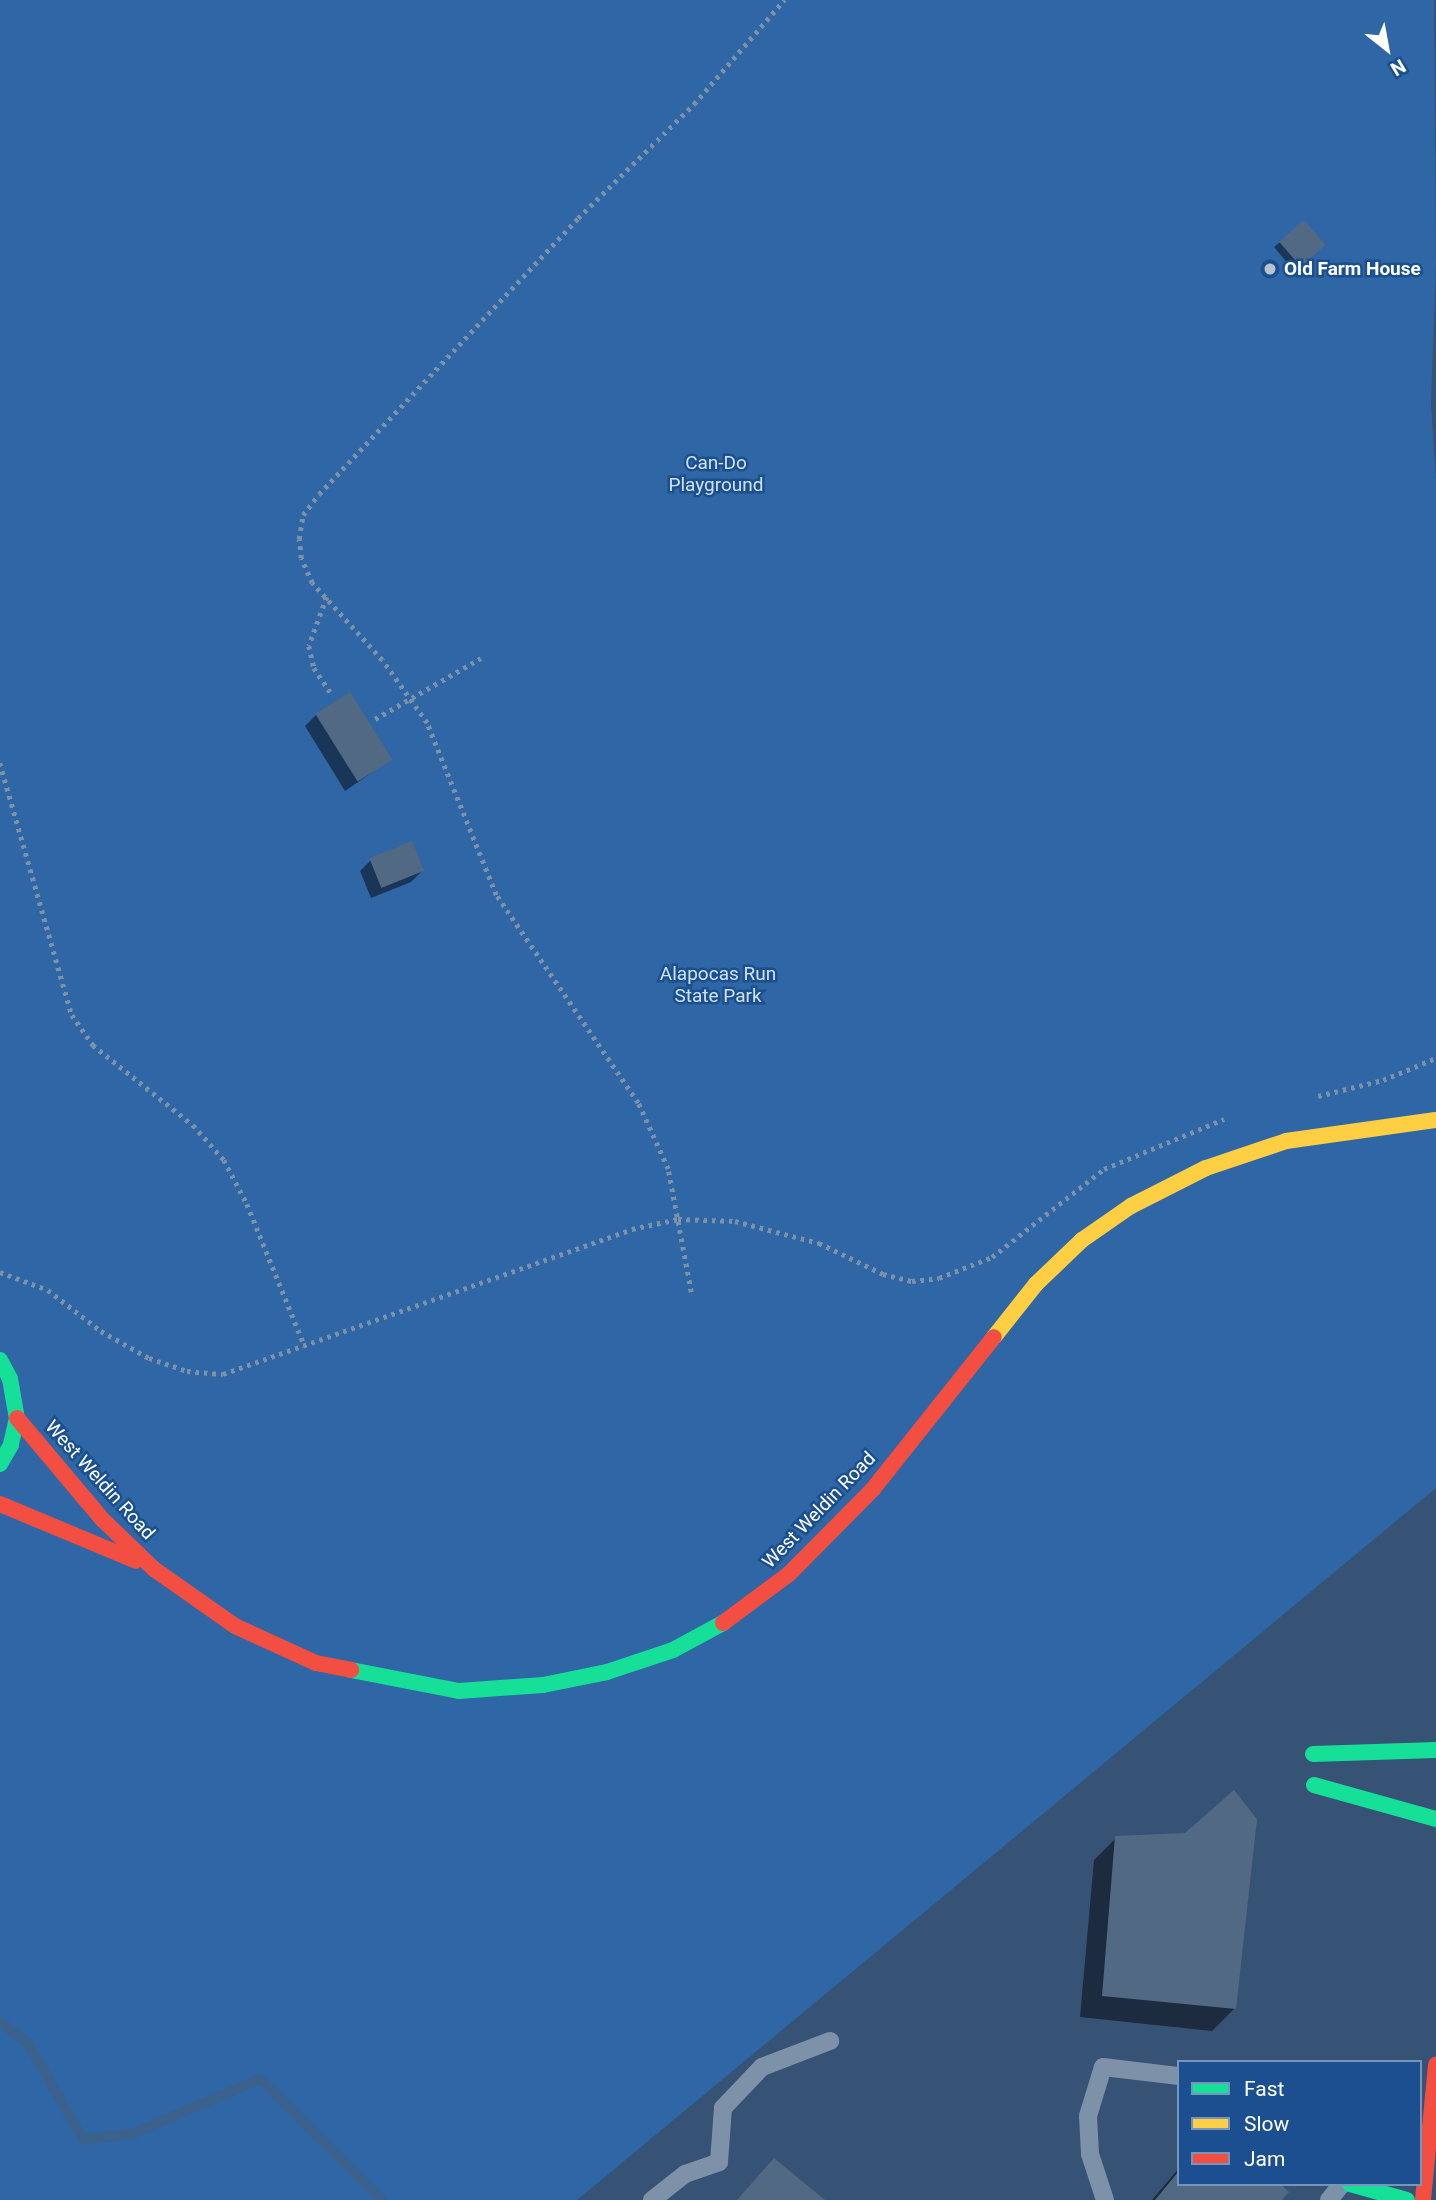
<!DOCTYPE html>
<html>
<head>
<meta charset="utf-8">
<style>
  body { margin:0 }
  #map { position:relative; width:1436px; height:2200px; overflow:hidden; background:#365274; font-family:Roboto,sans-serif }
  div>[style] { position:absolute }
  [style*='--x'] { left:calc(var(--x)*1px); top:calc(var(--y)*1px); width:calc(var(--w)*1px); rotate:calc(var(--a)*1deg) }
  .green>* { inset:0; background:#2f66a5 }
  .shadow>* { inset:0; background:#0007 }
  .stream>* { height:10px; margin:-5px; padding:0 5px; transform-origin:5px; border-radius:5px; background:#3b618d }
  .building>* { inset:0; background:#526984; transform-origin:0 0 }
  .path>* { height:4.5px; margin-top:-2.25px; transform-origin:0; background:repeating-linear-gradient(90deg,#7d92a8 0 3.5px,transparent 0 8.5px) }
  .lane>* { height:18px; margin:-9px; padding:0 9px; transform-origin:9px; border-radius:9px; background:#7d92a8 }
  .fast>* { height:16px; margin:-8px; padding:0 8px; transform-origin:8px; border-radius:8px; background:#16e098 }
  .slow>* { height:16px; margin:-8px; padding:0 8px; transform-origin:8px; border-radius:8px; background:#ffcf43 }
  .jam>* { height:16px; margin:-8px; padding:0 8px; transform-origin:8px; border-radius:8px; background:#f24e42 }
  .dots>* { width:19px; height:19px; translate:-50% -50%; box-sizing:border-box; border:4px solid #1b4f8f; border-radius:50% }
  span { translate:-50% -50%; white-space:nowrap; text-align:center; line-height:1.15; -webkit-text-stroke:5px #1b4f8f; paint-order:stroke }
  .poi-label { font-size:19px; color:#fff; font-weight:700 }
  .left { translate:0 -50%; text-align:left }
  .park-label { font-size:19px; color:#cfe3fa }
  .street-label { font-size:19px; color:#fff }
  .legend { position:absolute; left:1177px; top:2060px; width:245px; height:126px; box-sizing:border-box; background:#1b4f8f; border:2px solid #7695bc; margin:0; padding:9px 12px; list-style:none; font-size:21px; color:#fff }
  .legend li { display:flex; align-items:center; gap:14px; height:35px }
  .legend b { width:35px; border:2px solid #7695bc }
  .north { position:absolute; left:1352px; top:14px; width:70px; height:70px; -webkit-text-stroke:5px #1b4f8f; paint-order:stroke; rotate:149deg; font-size:19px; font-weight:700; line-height:28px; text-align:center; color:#fff }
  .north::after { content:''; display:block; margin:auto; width:24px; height:32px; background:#fff; clip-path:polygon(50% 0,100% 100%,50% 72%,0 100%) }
</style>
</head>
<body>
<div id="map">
  <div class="green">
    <i style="clip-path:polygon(0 0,1434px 0,1436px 266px,1431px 403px,1436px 481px,1436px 1488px,577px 2200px,0 2200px)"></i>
  </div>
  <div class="shadow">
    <i style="clip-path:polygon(1304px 223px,1319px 250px,1294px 271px,1274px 247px)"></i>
    <i style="clip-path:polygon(316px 715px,390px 760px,345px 791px,305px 726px)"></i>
    <i style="clip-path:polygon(371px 860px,422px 871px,411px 882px,371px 898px,360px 871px)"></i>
    <i style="clip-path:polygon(1186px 1835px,1235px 2008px,1212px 2031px,1080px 2017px,1094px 1860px,1116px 1838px)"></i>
    <i style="clip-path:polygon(1179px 2168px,1179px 2184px,1279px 2200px,1152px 2200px)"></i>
  </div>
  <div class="stream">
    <i style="--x:0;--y:2022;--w:37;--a:38"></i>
    <i style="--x:29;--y:2045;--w:108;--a:60.1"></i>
    <i style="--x:83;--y:2139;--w:49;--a:-5.8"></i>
    <i style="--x:132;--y:2134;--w:139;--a:-23.3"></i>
    <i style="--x:260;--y:2079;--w:172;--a:44.8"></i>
  </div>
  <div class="building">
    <i style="left:1304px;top:220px;width:33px;height:33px;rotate:49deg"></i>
    <i style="left:350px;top:692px;width:80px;height:41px;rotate:58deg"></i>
    <i style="left:412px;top:841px;width:32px;height:46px;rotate:68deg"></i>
    <i style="clip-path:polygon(1234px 1790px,1257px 1819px,1236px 2009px,1102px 1996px,1115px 1836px,1185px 1833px)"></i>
    <i style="clip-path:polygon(774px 2158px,825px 2200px,737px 2200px)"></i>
    <i style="clip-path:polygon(1179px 2171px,1179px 2184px,1280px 2184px,1289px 2192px,1282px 2200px,1155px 2200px)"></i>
  </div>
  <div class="path">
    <i style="--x:327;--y:597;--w:52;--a:110.2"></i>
    <i style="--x:309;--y:646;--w:23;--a:77"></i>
    <i style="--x:314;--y:668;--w:30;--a:56"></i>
    <i style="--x:375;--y:719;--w:122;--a:-29.9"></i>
    <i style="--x:0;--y:763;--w:262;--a:74.1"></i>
    <i style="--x:72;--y:1015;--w:37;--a:55"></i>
    <i style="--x:93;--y:1045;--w:128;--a:38.7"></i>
    <i style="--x:193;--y:1125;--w:47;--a:48.5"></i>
    <i style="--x:224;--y:1160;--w:50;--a:62.4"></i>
    <i style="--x:247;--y:1204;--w:154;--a:67.9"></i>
    <i style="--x:1318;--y:1096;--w:67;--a:-13.8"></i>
    <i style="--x:1383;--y:1080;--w:57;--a:-22.5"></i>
    <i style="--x:0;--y:1272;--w:51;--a:20.6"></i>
    <i style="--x:48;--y:1290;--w:67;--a:37.7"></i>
    <i style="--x:101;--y:1331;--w:55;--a:29.4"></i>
    <i style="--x:149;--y:1358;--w:40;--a:18.9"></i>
    <i style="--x:187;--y:1371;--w:36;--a:5"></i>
    <i style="--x:223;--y:1374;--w:434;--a:-19.5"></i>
    <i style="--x:632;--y:1229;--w:47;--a:-12.3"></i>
    <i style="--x:678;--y:1219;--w:57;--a:2"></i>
    <i style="--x:735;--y:1221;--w:87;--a:14.7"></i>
    <i style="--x:819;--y:1243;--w:71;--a:25.8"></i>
    <i style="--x:883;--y:1274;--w:30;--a:14"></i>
    <i style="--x:912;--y:1281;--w:27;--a:-6"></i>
    <i style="--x:939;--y:1278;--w:57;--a:-21.6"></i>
    <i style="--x:992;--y:1257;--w:142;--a:-38.2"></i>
    <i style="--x:1104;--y:1169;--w:130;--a:-22.6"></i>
    <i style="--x:691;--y:1292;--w:125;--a:-100.6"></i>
    <i style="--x:668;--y:1169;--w:72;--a:-114.4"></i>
    <i style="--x:638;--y:1103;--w:252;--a:-124.3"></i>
    <i style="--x:496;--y:895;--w:185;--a:-111.9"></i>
    <i style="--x:427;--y:723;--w:77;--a:-125.5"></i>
    <i style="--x:382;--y:660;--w:104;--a:-132.3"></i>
    <i style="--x:312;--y:583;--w:27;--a:-114"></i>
    <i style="--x:301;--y:558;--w:19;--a:-96"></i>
    <i style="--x:299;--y:539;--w:24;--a:-81"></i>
    <i style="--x:303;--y:515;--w:26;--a:-53"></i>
    <i style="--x:319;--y:494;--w:378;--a:-46.8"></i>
    <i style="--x:578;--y:218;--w:163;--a:-44.5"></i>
    <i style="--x:694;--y:104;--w:138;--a:-49.1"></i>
  </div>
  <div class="lane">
    <i style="--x:652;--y:2200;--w:42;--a:-38.2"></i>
    <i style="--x:685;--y:2174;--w:36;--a:-19"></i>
    <i style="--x:719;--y:2162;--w:54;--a:-85.8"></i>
    <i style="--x:723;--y:2108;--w:57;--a:-46.4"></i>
    <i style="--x:762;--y:2067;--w:73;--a:-20.9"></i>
    <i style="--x:1105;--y:2200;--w:48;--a:-108.1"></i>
    <i style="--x:1090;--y:2154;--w:38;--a:-93"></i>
    <i style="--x:1088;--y:2116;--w:51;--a:-73"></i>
    <i style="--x:1103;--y:2067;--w:77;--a:6.8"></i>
    <i style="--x:1329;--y:2200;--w:21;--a:-51"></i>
  </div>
  <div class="fast">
    <i style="--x:0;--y:1360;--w:21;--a:62"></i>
    <i style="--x:10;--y:1379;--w:40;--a:80"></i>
    <i style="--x:17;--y:1418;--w:28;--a:103"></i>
    <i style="--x:11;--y:1445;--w:22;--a:120"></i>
    <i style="--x:351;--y:1670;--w:110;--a:11"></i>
    <i style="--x:459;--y:1691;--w:84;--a:-4.1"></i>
    <i style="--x:543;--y:1685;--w:65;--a:-11.5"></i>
    <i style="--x:607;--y:1672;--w:70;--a:-18.4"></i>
    <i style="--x:673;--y:1650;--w:57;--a:-28.4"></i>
    <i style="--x:1313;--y:1754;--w:123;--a:-1.9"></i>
    <i style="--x:1314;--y:1785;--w:127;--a:15.6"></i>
    <i style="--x:1350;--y:2184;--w:59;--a:15.7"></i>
  </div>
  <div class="slow">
    <i style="--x:994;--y:1337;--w:68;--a:-51.6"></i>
    <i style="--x:1036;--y:1284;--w:64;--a:-43.7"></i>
    <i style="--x:1082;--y:1240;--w:60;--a:-34.8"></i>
    <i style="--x:1131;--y:1206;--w:84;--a:-26.9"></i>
    <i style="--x:1206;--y:1168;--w:84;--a:-18.6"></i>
    <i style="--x:1286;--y:1141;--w:151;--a:-8"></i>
  </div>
  <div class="jam">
    <i style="--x:17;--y:1418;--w:133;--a:49.9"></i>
    <i style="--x:103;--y:1520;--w:71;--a:43.9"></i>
    <i style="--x:154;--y:1569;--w:99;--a:35.1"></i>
    <i style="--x:235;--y:1626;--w:89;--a:24.6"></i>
    <i style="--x:316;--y:1663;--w:36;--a:11"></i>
    <i style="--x:0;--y:1504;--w:147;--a:22.7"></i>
    <i style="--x:723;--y:1623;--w:82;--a:-36.6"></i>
    <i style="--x:789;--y:1574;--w:120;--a:-45.3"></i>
    <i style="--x:873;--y:1489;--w:194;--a:-51.5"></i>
    <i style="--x:1423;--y:2200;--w:136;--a:-84.5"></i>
  </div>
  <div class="dots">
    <i style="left:1270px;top:269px;background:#b9c2ce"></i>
  </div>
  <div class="poi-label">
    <span class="left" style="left:1284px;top:269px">Old Farm House</span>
  </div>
  <div class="park-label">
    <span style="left:716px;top:474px">Can-Do<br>Playground</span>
    <span style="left:718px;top:985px">Alapocas Run<br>State Park</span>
  </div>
  <div class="street-label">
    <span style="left:100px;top:1480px;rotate:48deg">West Weldin Road</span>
    <span style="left:819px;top:1510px;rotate:-46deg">West Weldin Road</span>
  </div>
  <ul class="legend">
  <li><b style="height:9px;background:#16e098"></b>Fast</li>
  <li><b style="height:9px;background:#ffcf43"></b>Slow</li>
  <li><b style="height:9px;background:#f24e42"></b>Jam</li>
  </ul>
  <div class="north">N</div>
</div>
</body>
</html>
